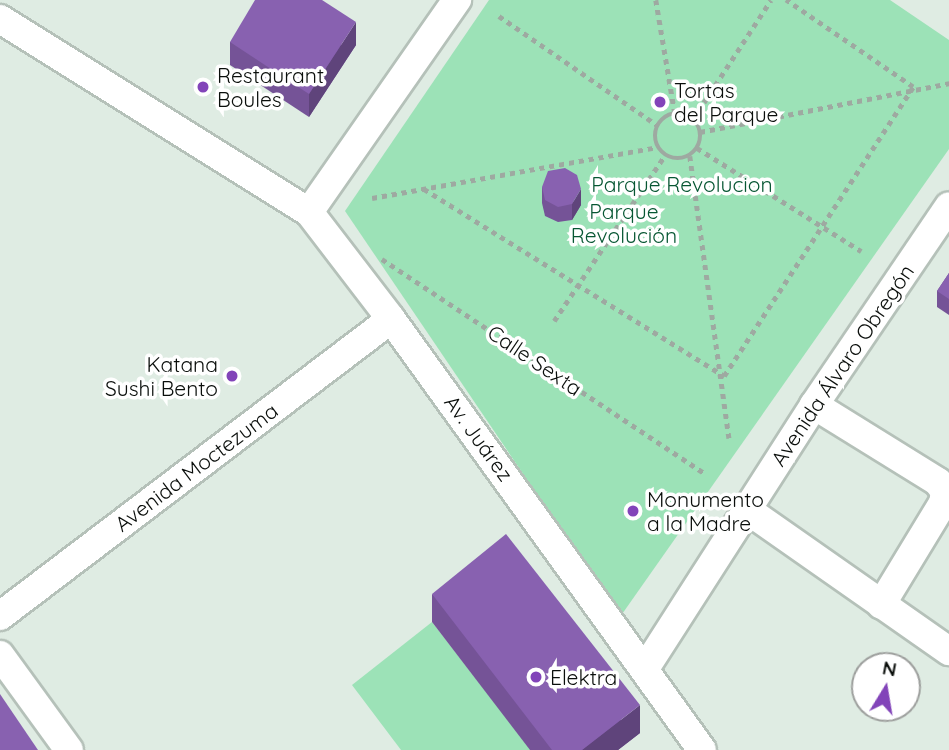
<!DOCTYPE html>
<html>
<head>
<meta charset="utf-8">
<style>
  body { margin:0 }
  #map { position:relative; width:949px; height:750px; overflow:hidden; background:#dfece3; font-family:Quicksand,sans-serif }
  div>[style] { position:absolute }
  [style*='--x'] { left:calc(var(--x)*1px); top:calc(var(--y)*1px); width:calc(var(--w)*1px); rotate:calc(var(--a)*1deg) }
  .green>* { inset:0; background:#9ce2b7 }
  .path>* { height:4.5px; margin-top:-2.25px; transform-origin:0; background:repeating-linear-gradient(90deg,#9ea9a1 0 5px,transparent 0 10px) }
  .path>.ring { margin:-2.25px; padding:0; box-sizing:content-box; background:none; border:4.5px solid #9ea9a1; border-radius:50% }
  .roads { filter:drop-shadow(2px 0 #b5c1b9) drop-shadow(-2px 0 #b5c1b9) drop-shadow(0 2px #b5c1b9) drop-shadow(0 -2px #b5c1b9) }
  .minor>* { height:28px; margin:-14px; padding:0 14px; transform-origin:14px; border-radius:14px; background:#fff }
  .wall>* { inset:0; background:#755397 }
  .shaded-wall>* { inset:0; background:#5f447b }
  .building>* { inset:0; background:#8861b0 }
  .dots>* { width:19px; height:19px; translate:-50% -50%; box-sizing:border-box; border:4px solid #fff; border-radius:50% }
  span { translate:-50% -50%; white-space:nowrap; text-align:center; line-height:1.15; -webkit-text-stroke:7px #fff; paint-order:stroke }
  .poi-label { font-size:21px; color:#0a0e0b }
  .left { translate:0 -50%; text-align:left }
  .right { translate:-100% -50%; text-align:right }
  .park-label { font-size:21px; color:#075733 }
  .street-label { font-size:21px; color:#0a0e0b }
  .north { position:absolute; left:851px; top:652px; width:70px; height:70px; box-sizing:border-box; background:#fff; border:2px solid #9d9f9d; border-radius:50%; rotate:11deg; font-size:19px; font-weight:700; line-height:28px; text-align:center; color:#0a0e0b }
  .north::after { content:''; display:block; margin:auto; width:24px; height:32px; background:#8244b9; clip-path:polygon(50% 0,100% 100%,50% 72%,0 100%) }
</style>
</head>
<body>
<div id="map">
  <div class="green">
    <i style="clip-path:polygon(489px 0,890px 0,949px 40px,949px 149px,620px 617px,345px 211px)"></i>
    <i style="clip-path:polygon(432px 622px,531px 750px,401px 750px,352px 685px)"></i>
  </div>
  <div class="path">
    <i style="--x:656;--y:0;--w:115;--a:80.5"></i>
    <i style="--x:499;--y:16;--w:192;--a:34.6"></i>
    <i class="ring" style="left:655px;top:113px;width:41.5px;height:41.5px"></i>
    <i style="--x:693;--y:119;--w:142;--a:-56.8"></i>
    <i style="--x:700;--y:132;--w:254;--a:-11.1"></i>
    <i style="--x:697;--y:148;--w:194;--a:32.1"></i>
    <i style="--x:690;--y:156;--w:285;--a:82.1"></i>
    <i style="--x:424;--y:189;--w:354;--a:31.9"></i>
    <i style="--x:724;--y:376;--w:345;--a:-56.8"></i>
    <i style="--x:913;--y:87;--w:154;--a:-145.6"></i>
    <i style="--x:372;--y:198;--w:290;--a:-10.1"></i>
    <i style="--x:382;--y:259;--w:387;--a:33.6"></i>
    <i style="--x:554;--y:321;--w:200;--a:-56.2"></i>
  </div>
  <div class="roads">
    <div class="minor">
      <i style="--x:0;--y:19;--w:364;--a:32"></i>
      <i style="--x:309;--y:212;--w:135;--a:52.5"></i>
      <i style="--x:391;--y:319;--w:531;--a:54.19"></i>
      <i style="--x:309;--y:212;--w:259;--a:-55.1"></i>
      <i style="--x:814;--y:405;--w:146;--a:31.8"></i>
      <i style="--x:938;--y:482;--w:12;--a:55"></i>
      <i style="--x:945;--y:492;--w:11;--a:100"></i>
      <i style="--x:943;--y:503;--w:119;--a:121.3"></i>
      <i style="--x:746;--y:509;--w:248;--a:35"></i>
      <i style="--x:0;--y:616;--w:491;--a:-37.2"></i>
      <i style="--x:0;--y:655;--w:117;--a:54"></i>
      <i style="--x:646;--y:667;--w:311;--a:-57.3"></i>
      <i style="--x:814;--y:405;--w:240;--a:-55.8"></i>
    </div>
  </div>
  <div class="wall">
    <i style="clip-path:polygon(230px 42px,356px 45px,309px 117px,230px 65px)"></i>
    <i style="clip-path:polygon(542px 187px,581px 205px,572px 220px,558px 222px,545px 216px,542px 203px)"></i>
    <i style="clip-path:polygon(949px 273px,949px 315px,937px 307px,937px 291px)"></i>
    <i style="clip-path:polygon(432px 594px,640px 733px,618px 750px,530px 750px,432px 622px)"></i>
  </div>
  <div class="shaded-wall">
    <i style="clip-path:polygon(356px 22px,356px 45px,309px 117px,309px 94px)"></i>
    <i style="clip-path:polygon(581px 189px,581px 205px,572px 220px,572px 204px)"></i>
    <i style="clip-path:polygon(640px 705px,640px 733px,618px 750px,582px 750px)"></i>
  </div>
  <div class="building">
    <i style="clip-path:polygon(255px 0,322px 0,356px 22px,309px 94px,230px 42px)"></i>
    <i style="clip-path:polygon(565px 168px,577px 175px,581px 189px,572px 204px,558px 207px,545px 200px,542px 187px,548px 171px)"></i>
    <i style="clip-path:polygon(949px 273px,949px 299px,937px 291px)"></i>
    <i style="clip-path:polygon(506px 534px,640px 705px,582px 750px,552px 750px,432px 594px)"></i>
    <i style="clip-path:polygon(0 694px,38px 750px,0 750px)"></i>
  </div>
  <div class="dots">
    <i style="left:203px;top:87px;background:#8244b9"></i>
    <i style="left:660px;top:102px;background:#8244b9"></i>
    <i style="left:232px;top:376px;background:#8244b9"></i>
    <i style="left:633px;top:511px;background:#8244b9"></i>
    <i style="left:536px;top:677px;background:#8244b9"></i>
  </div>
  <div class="poi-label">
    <span class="left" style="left:217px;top:87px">Restaurant<br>Boules</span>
    <span class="left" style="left:674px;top:102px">Tortas<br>del Parque</span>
    <span class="right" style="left:218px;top:376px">Katana<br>Sushi Bento</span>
    <span class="left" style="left:647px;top:511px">Monumento<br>a la Madre</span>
    <span class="left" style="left:550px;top:677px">Elektra</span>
  </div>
  <div class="park-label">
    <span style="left:682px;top:184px">Parque Revolucion</span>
    <span style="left:624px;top:223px">Parque<br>Revolución</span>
  </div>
  <div class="street-label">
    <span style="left:535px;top:360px;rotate:34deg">Calle Sexta</span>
    <span style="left:842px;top:365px;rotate:-56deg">Avenida Álvaro Obregón</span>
    <span style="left:479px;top:438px;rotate:54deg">Av. Juárez</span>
    <span style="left:196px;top:467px;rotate:-37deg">Avenida Moctezuma</span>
  </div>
  <div class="north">N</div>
</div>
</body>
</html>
